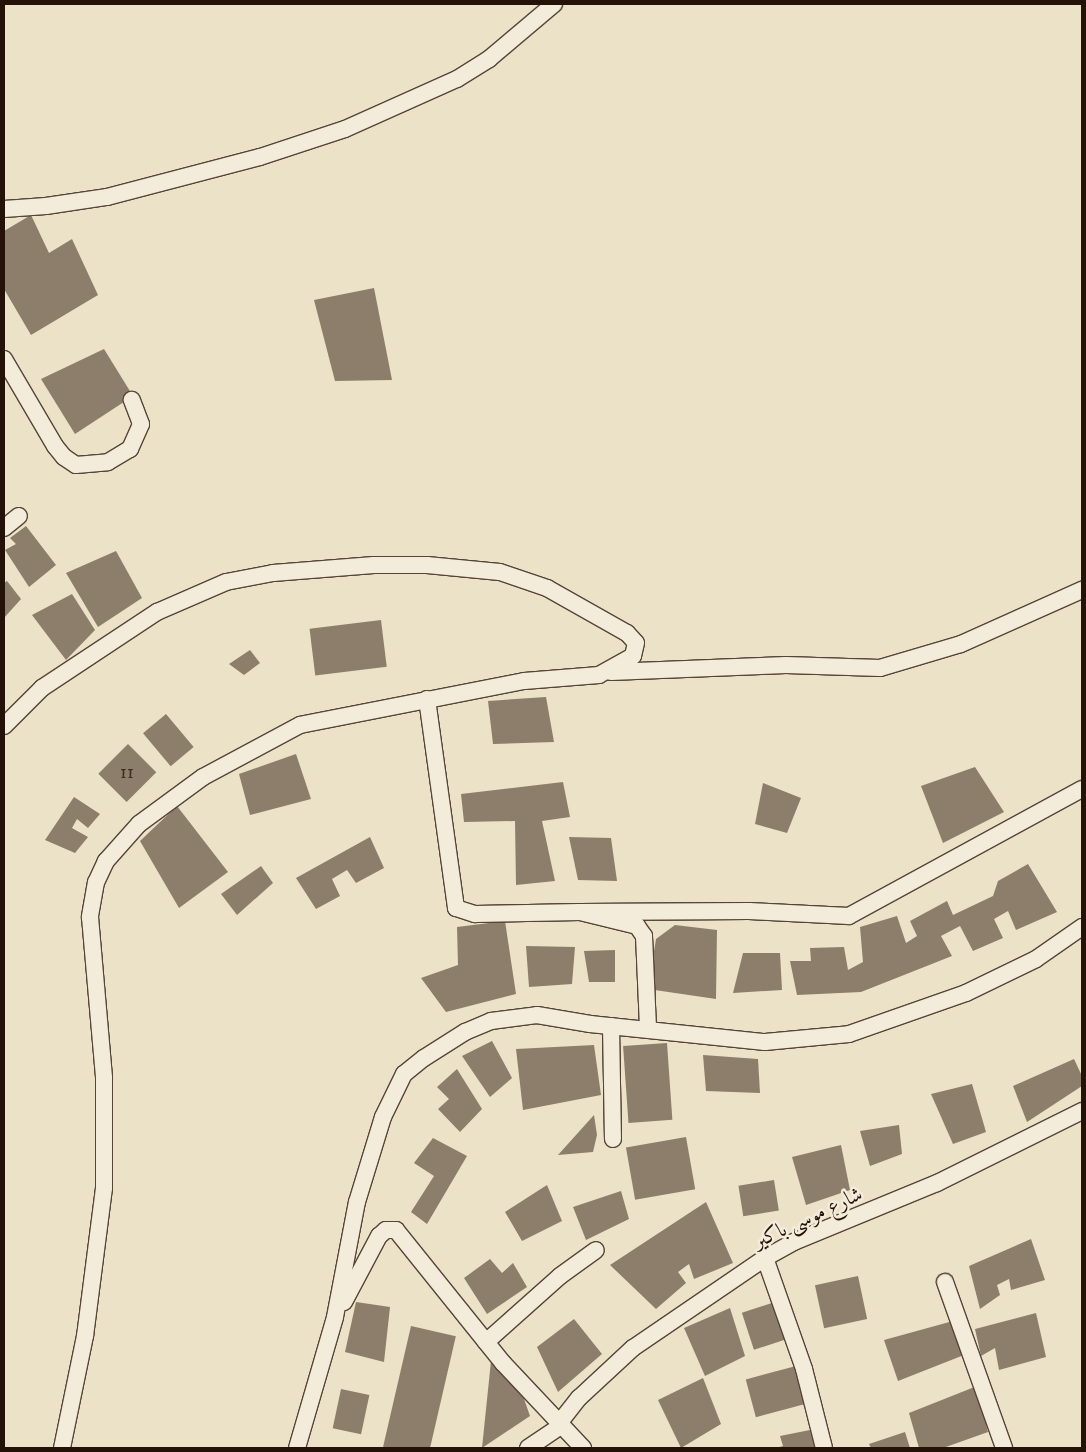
<!DOCTYPE html>
<html>
<head>
<meta charset="utf-8">
<style>
  body { margin:0 }
  #map { position:relative; width:1086px; height:1452px; overflow:hidden; background:#ece2c7; font-family:"IM FELL DW Pica",Amiri,serif }
  div>[style] { position:absolute }
  [style*='--x'] { left:calc(var(--x)*1px); top:calc(var(--y)*1px); width:calc(var(--w)*1px); rotate:calc(var(--a)*1deg) }
  .building>* { inset:0; background:#8c7e6b; transform-origin:0 0 }
  .roads { filter:drop-shadow(1px 0 #564537) drop-shadow(-1px 0 #564537) drop-shadow(0 1px #564537) drop-shadow(0 -1px #564537) }
  .street>* { height:16px; margin:-8px; padding:0 8px; transform-origin:8px; border-radius:8px; background:#f3ecdb }
  span { translate:-50% -50%; white-space:nowrap; text-align:center; line-height:1.15; -webkit-text-stroke:5px #f3ecdb; paint-order:stroke }
  .number-label { font-size:19px; color:#3e2c20 }
  .number-label span { -webkit-text-stroke-width:0 }
  .street-label { font-size:21px; color:#241107 }
  .frame { position:absolute; inset:0; border:5px solid #241107; pointer-events:none }
</style>
</head>
<body>
<div id="map">
  <div class="building">
    <i style="clip-path:polygon(31px 215px,49px 253px,72px 239px,98px 295px,31px 335px,4px 289px,4px 231px)"></i>
    <i style="clip-path:polygon(374px 288px,392px 380px,335px 381px,314px 300px)"></i>
    <i style="clip-path:polygon(104px 349px,133px 396px,75px 434px,41px 379px)"></i>
    <i style="clip-path:polygon(26px 526px,56px 565px,29px 587px,5px 550px,16px 544px,10px 538px)"></i>
    <i style="clip-path:polygon(116px 551px,142px 598px,98px 627px,66px 573px)"></i>
    <i style="clip-path:polygon(7px 581px,21px 599px,4px 618px,4px 583px)"></i>
    <i style="clip-path:polygon(72px 594px,95px 630px,66px 660px,32px 615px)"></i>
    <i style="left:381px;top:620px;width:47px;height:72px;rotate:83deg"></i>
    <i style="clip-path:polygon(250px 650px,260px 663px,244px 675px,229px 664px)"></i>
    <i style="clip-path:polygon(546px 697px,554px 742px,493px 744px,488px 701px)"></i>
    <i style="left:166px;top:714px;width:43px;height:30px;rotate:50deg"></i>
    <i style="left:128px;top:744px;width:40px;height:42px;rotate:45deg"></i>
    <i style="clip-path:polygon(296px 754px,311px 799px,250px 815px,239px 774px)"></i>
    <i style="clip-path:polygon(975px 767px,1004px 812px,943px 843px,921px 786px)"></i>
    <i style="clip-path:polygon(563px 782px,570px 817px,542px 821px,555px 881px,516px 885px,515px 821px,464px 822px,461px 794px)"></i>
    <i style="clip-path:polygon(763px 783px,801px 798px,787px 833px,755px 824px)"></i>
    <i style="clip-path:polygon(74px 797px,100px 814px,88px 828px,77px 819px,72px 828px,88px 837px,75px 853px,45px 840px)"></i>
    <i style="clip-path:polygon(177px 806px,228px 872px,179px 908px,140px 841px)"></i>
    <i style="clip-path:polygon(370px 837px,384px 868px,356px 883px,347px 870px,332px 879px,340px 896px,316px 909px,296px 878px)"></i>
    <i style="clip-path:polygon(569px 837px,611px 838px,617px 881px,578px 880px)"></i>
    <i style="clip-path:polygon(1028px 864px,1057px 912px,1016px 930px,1008px 911px,994px 919px,1003px 938px,973px 951px,960px 926px,941px 936px,952px 956px,861px 992px,797px 995px,790px 961px,811px 961px,810px 948px,844px 947px,848px 970px,863px 962px,860px 927px,897px 916px,906px 943px,917px 936px,910px 921px,947px 901px,953px 915px,993px 896px,998px 881px)"></i>
    <i style="clip-path:polygon(261px 866px,273px 883px,237px 915px,221px 894px)"></i>
    <i style="clip-path:polygon(505px 921px,516px 994px,446px 1012px,421px 978px,458px 965px,457px 927px)"></i>
    <i style="clip-path:polygon(675px 925px,717px 930px,716px 999px,648px 989px,656px 939px)"></i>
    <i style="clip-path:polygon(526px 946px,575px 947px,572px 984px,529px 987px)"></i>
    <i style="clip-path:polygon(615px 950px,615px 982px,589px 982px,584px 951px)"></i>
    <i style="clip-path:polygon(743px 953px,780px 953px,782px 990px,733px 993px)"></i>
    <i style="clip-path:polygon(492px 1041px,512px 1078px,490px 1097px,462px 1056px)"></i>
    <i style="left:667px;top:1043px;width:77px;height:44px;rotate:86deg"></i>
    <i style="clip-path:polygon(594px 1045px,601px 1095px,523px 1110px,516px 1049px)"></i>
    <i style="clip-path:polygon(703px 1055px,758px 1059px,760px 1093px,706px 1091px)"></i>
    <i style="clip-path:polygon(1074px 1059px,1082px 1076px,1082px 1086px,1027px 1122px,1013px 1086px)"></i>
    <i style="clip-path:polygon(457px 1069px,482px 1109px,460px 1132px,438px 1109px,449px 1099px,437px 1087px)"></i>
    <i style="clip-path:polygon(972px 1084px,986px 1132px,953px 1144px,931px 1094px)"></i>
    <i style="clip-path:polygon(594px 1115px,597px 1135px,593px 1152px,558px 1155px)"></i>
    <i style="clip-path:polygon(899px 1125px,902px 1154px,870px 1166px,860px 1131px)"></i>
    <i style="left:686px;top:1137px;width:53px;height:61px;rotate:80deg"></i>
    <i style="clip-path:polygon(433px 1138px,467px 1156px,427px 1224px,411px 1212px,434px 1176px,414px 1163px)"></i>
    <i style="clip-path:polygon(841px 1145px,850px 1190px,806px 1205px,792px 1157px)"></i>
    <i style="left:774px;top:1180px;width:31px;height:36px;rotate:81deg"></i>
    <i style="clip-path:polygon(547px 1185px,562px 1221px,522px 1241px,505px 1212px)"></i>
    <i style="clip-path:polygon(621px 1191px,629px 1219px,586px 1240px,573px 1207px)"></i>
    <i style="clip-path:polygon(706px 1202px,733px 1263px,694px 1279px,689px 1264px,678px 1272px,686px 1283px,656px 1309px,610px 1265px)"></i>
    <i style="clip-path:polygon(1031px 1239px,1045px 1280px,1011px 1290px,1009px 1279px,997px 1285px,1000px 1295px,980px 1309px,969px 1266px)"></i>
    <i style="clip-path:polygon(490px 1259px,502px 1273px,513px 1263px,527px 1287px,487px 1314px,464px 1278px)"></i>
    <i style="left:858px;top:1276px;width:44px;height:44px;rotate:78deg"></i>
    <i style="left:778px;top:1301px;width:39px;height:38px;rotate:72deg"></i>
    <i style="clip-path:polygon(356px 1302px,390px 1307px,384px 1362px,345px 1352px)"></i>
    <i style="clip-path:polygon(730px 1308px,745px 1356px,705px 1376px,684px 1328px)"></i>
    <i style="clip-path:polygon(1036px 1313px,1046px 1357px,999px 1370px,995px 1348px,981px 1356px,975px 1329px)"></i>
    <i style="clip-path:polygon(574px 1319px,602px 1354px,558px 1392px,537px 1347px)"></i>
    <i style="clip-path:polygon(953px 1321px,964px 1355px,898px 1381px,884px 1340px)"></i>
    <i style="left:411px;top:1326px;width:46px;height:124px;rotate:13deg"></i>
    <i style="clip-path:polygon(491px 1361px,522px 1393px,530px 1416px,482px 1448px)"></i>
    <i style="left:796px;top:1366px;width:39px;height:52px;rotate:75deg"></i>
    <i style="clip-path:polygon(703px 1378px,721px 1424px,681px 1448px,658px 1400px)"></i>
    <i style="clip-path:polygon(977px 1386px,988px 1432px,943px 1448px,919px 1448px,909px 1413px)"></i>
    <i style="left:341px;top:1389px;width:29px;height:40px;rotate:12deg"></i>
    <i style="clip-path:polygon(810px 1430px,815px 1448px,776px 1448px,783px 1446px,780px 1436px)"></i>
    <i style="clip-path:polygon(905px 1432px,910px 1448px,871px 1448px,869px 1444px)"></i>
  </div>
  <div class="roads">
    <div class="street">
      <i style="--x:4;--y:209;--w:42;--a:-4.1"></i>
      <i style="--x:46;--y:206;--w:62;--a:-8.4"></i>
      <i style="--x:107;--y:197;--w:158;--a:-14.7"></i>
      <i style="--x:260;--y:157;--w:89;--a:-18.2"></i>
      <i style="--x:345;--y:129;--w:123;--a:-24.1"></i>
      <i style="--x:457;--y:79;--w:38;--a:-32"></i>
      <i style="--x:489;--y:59;--w:85;--a:-40.2"></i>
      <i style="--x:4;--y:359;--w:101;--a:59.6"></i>
      <i style="--x:55;--y:446;--w:14;--a:51"></i>
      <i style="--x:64;--y:457;--w:14;--a:34"></i>
      <i style="--x:76;--y:465;--w:32;--a:-5"></i>
      <i style="--x:108;--y:462;--w:26;--a:-31"></i>
      <i style="--x:130;--y:449;--w:27;--a:-66"></i>
      <i style="--x:141;--y:424;--w:26;--a:-111"></i>
      <i style="--x:4;--y:528;--w:19;--a:-39"></i>
      <i style="--x:611;--y:672;--w:175;--a:-2.3"></i>
      <i style="--x:786;--y:665;--w:94;--a:1.8"></i>
      <i style="--x:880;--y:668;--w:84;--a:-16.5"></i>
      <i style="--x:961;--y:644;--w:133;--a:-24.1"></i>
      <i style="--x:427;--y:699;--w:211;--a:82.1"></i>
      <i style="--x:456;--y:908;--w:20;--a:18"></i>
      <i style="--x:475;--y:914;--w:105;--a:-1.1"></i>
      <i style="--x:580;--y:912;--w:59;--a:13.8"></i>
      <i style="--x:637;--y:926;--w:12;--a:55"></i>
      <i style="--x:644;--y:936;--w:92;--a:87.5"></i>
      <i style="--x:4;--y:726;--w:54;--a:-45"></i>
      <i style="--x:42;--y:688;--w:138;--a:-33.5"></i>
      <i style="--x:157;--y:612;--w:75;--a:-23.5"></i>
      <i style="--x:226;--y:582;--w:48;--a:-10.8"></i>
      <i style="--x:273;--y:573;--w:101;--a:-4.5"></i>
      <i style="--x:374;--y:565;--w:53;--a:0"></i>
      <i style="--x:427;--y:565;--w:73;--a:5.5"></i>
      <i style="--x:500;--y:572;--w:50;--a:18.8"></i>
      <i style="--x:547;--y:588;--w:92;--a:29.4"></i>
      <i style="--x:627;--y:633;--w:13;--a:48"></i>
      <i style="--x:636;--y:643;--w:13;--a:103"></i>
      <i style="--x:633;--y:656;--w:39;--a:151"></i>
      <i style="--x:599;--y:675;--w:75;--a:175.4"></i>
      <i style="--x:524;--y:681;--w:228;--a:168.9"></i>
      <i style="--x:300;--y:725;--w:110;--a:151.8"></i>
      <i style="--x:203;--y:777;--w:79;--a:143.7"></i>
      <i style="--x:139;--y:824;--w:50;--a:131.7"></i>
      <i style="--x:106;--y:861;--w:23;--a:115"></i>
      <i style="--x:96;--y:882;--w:36;--a:100"></i>
      <i style="--x:90;--y:917;--w:162;--a:85"></i>
      <i style="--x:104;--y:1078;--w:110;--a:90"></i>
      <i style="--x:104;--y:1188;--w:149;--a:97.3"></i>
      <i style="--x:85;--y:1336;--w:114;--a:101.6"></i>
      <i style="--x:580;--y:912;--w:169;--a:-0.3"></i>
      <i style="--x:749;--y:911;--w:100;--a:2.9"></i>
      <i style="--x:849;--y:916;--w:265;--a:-28.6"></i>
      <i style="--x:611;--y:1026;--w:113;--a:89"></i>
      <i style="--x:765;--y:1258;--w:118;--a:70.6"></i>
      <i style="--x:804;--y:1369;--w:81;--a:75.8"></i>
      <i style="--x:945;--y:1282;--w:176;--a:70.4"></i>
      <i style="--x:344;--y:1302;--w:75;--a:-62.1"></i>
      <i style="--x:379;--y:1236;--w:9;--a:-41"></i>
      <i style="--x:386;--y:1230;--w:10;--a:0"></i>
      <i style="--x:396;--y:1230;--w:171;--a:51.2"></i>
      <i style="--x:503;--y:1363;--w:117;--a:46.7"></i>
      <i style="--x:486;--y:1342;--w:99;--a:-41.7"></i>
      <i style="--x:560;--y:1276;--w:44;--a:-35.8"></i>
      <i style="--x:561;--y:1426;--w:4;--a:-104"></i>
      <i style="--x:560;--y:1422;--w:31;--a:-52"></i>
      <i style="--x:579;--y:1398;--w:74;--a:-42.8"></i>
      <i style="--x:633;--y:1348;--w:160;--a:-34.3"></i>
      <i style="--x:765;--y:1258;--w:35;--a:-29"></i>
      <i style="--x:796;--y:1241;--w:152;--a:-22.4"></i>
      <i style="--x:937;--y:1183;--w:162;--a:-26.4"></i>
      <i style="--x:297;--y:1448;--w:136;--a:-73.8"></i>
      <i style="--x:335;--y:1317;--w:117;--a:-79.2"></i>
      <i style="--x:357;--y:1202;--w:89;--a:-73"></i>
      <i style="--x:383;--y:1117;--w:48;--a:-64"></i>
      <i style="--x:404;--y:1074;--w:26;--a:-39"></i>
      <i style="--x:424;--y:1058;--w:49;--a:-32.4"></i>
      <i style="--x:465;--y:1032;--w:28;--a:-23"></i>
      <i style="--x:491;--y:1021;--w:46;--a:-7.4"></i>
      <i style="--x:537;--y:1015;--w:54;--a:9.6"></i>
      <i style="--x:590;--y:1024;--w:176;--a:5.9"></i>
      <i style="--x:765;--y:1042;--w:84;--a:-5.4"></i>
      <i style="--x:849;--y:1034;--w:124;--a:-19.3"></i>
      <i style="--x:966;--y:993;--w:78;--a:-25.9"></i>
      <i style="--x:1036;--y:959;--w:56;--a:-34.8"></i>
      <i style="--x:528;--y:1448;--w:40;--a:-34"></i>
    </div>
  </div>
  <div class="number-label">
    <span style="left:127px;top:773px">11</span>
  </div>
  <div class="street-label">
    <span style="left:808px;top:1218px;rotate:-25deg">شارع موسى باكير</span>
  </div>
  <div class="frame"></div>
</div>
</body>
</html>
